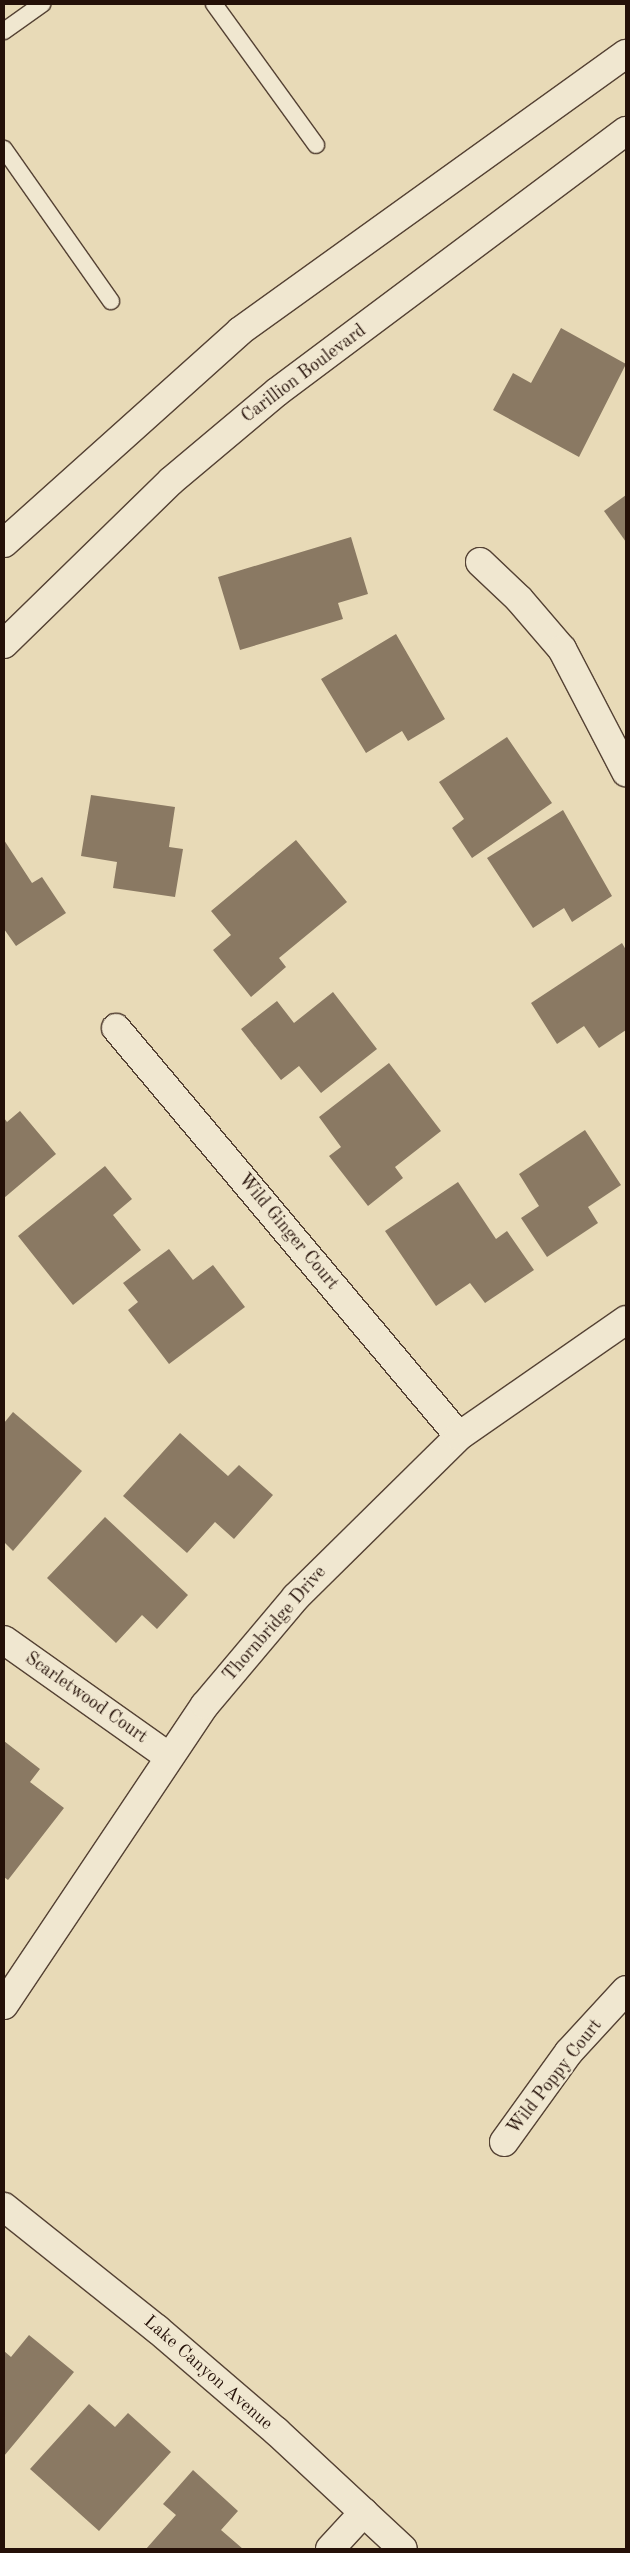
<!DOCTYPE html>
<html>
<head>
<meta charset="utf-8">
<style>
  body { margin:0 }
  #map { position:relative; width:630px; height:2553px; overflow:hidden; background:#e8dab7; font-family:"Old Standard TT",serif }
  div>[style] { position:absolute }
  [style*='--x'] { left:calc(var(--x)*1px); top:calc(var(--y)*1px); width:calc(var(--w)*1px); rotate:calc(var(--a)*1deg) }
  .building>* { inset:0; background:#8a7963 }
  .roads { filter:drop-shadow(1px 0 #554234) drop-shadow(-1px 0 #554234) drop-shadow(0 1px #554234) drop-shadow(0 -1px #554234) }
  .service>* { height:16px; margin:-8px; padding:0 8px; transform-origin:8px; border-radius:8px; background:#f0e7d0 }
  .minor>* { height:28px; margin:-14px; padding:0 14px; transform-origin:14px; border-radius:14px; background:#f0e7d0 }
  span { translate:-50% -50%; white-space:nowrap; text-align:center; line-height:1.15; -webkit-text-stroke:4px #f0e7d0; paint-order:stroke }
  .street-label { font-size:18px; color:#241008 }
  .frame { position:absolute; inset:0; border:5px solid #241008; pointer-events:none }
</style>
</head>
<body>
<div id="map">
  <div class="building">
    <i style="clip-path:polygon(561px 328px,626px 364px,579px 457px,493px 410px,513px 373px,531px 383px)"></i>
    <i style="clip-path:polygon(626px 495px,626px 542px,604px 511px)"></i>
    <i style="clip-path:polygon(351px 537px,368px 594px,338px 603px,343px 619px,240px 650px,218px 577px)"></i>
    <i style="clip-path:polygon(396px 634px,445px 719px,408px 741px,402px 731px,366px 753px,321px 679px)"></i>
    <i style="clip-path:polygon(507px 737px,552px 803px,472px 858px,452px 828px,464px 819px,439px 782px)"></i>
    <i style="clip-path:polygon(91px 795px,175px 807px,169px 847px,183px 849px,175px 897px,113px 888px,117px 862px,81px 856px)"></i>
    <i style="clip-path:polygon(563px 810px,612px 896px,572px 922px,564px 908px,533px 928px,487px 858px)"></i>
    <i style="clip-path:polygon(4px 840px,32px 883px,42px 877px,66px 913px,16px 946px,4px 929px)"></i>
    <i style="clip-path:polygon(296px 840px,347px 902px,279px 958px,286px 967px,251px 997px,213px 950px,231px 935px,211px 911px)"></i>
    <i style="clip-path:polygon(622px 943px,626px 950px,626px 1030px,599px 1048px,584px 1026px,557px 1044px,531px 1003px)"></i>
    <i style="clip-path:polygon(333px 992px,377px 1049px,321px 1093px,299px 1066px,281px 1080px,241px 1029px,277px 1001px,294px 1023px)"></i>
    <i style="clip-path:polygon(389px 1063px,441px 1131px,395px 1167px,403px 1178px,368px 1206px,329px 1156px,341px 1147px,319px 1117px)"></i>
    <i style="clip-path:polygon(20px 1111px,56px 1154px,4px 1198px,4px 1118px,7px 1122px)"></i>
    <i style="clip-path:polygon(585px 1130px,621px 1185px,588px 1207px,598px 1223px,547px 1257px,521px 1218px,539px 1206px,519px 1174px)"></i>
    <i style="clip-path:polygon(105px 1166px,132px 1199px,113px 1215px,141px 1250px,73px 1305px,18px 1236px)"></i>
    <i style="clip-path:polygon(458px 1182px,496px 1239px,507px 1231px,534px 1270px,485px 1303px,470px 1283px,436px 1306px,385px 1231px)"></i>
    <i style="clip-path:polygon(169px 1249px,193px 1280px,213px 1265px,245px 1307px,169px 1364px,128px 1310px,138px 1302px,123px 1283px)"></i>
    <i style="clip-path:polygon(13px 1412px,82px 1471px,13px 1551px,4px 1542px,4px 1423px)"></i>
    <i style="clip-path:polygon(180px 1433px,228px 1476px,239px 1465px,273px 1495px,234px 1539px,215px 1522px,187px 1553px,123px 1496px)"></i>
    <i style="clip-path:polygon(105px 1517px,188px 1595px,157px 1629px,142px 1615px,116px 1643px,47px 1578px)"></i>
    <i style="clip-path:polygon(4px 1741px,40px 1769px,30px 1782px,64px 1808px,8px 1880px,4px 1877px)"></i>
    <i style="clip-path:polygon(29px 2335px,74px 2372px,4px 2456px,4px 2351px,11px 2357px)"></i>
    <i style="clip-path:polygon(89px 2404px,115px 2427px,128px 2413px,171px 2452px,99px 2531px,30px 2469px)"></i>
    <i style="clip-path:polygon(193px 2470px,238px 2511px,221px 2530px,243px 2549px,146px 2549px,176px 2515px,163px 2504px)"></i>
  </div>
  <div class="roads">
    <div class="service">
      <i style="--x:214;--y:4;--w:174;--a:54.1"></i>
      <i style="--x:4;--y:31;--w:47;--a:-35.4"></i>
      <i style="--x:4;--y:149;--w:186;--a:54.9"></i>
    </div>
    <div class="minor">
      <i style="--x:4;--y:543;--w:317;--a:-41.9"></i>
      <i style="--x:240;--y:331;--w:475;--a:-35.7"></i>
      <i style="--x:480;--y:562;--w:54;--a:43.5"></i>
      <i style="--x:519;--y:599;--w:66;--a:49.3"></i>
      <i style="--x:562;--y:649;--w:139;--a:62.5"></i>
      <i style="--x:4;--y:644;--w:233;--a:-44.3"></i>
      <i style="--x:171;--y:481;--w:138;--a:-40"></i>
      <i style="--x:277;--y:392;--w:436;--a:-36.8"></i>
      <i style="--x:116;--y:1028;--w:533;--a:49.95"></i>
      <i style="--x:4;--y:1640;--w:202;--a:35.3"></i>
      <i style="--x:4;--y:2005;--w:361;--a:-56.2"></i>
      <i style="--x:205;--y:1705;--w:141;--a:-49.9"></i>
      <i style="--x:296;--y:1597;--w:229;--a:-44.6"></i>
      <i style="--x:459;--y:1436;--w:203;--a:-34.8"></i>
      <i style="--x:504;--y:2142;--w:111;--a:-54.2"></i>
      <i style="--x:569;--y:2052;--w:84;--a:-47.4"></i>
      <i style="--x:4;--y:2207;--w:196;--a:38.6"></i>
      <i style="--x:157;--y:2329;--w:157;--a:40.6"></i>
      <i style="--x:276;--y:2431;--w:173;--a:42.9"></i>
      <i style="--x:330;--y:2549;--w:50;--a:-47.4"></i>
    </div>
  </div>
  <div class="street-label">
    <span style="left:304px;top:374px;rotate:-37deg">Carillion Boulevard</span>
    <span style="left:288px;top:1232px;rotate:50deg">Wild Ginger Court</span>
    <span style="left:275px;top:1624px;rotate:-49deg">Thornbridge Drive</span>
    <span style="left:86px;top:1698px;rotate:35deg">Scarletwood Court</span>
    <span style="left:555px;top:2077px;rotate:-52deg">Wild Poppy Court</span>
    <span style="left:208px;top:2373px;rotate:41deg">Lake Canyon Avenue</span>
  </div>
  <div class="frame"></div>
</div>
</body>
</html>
